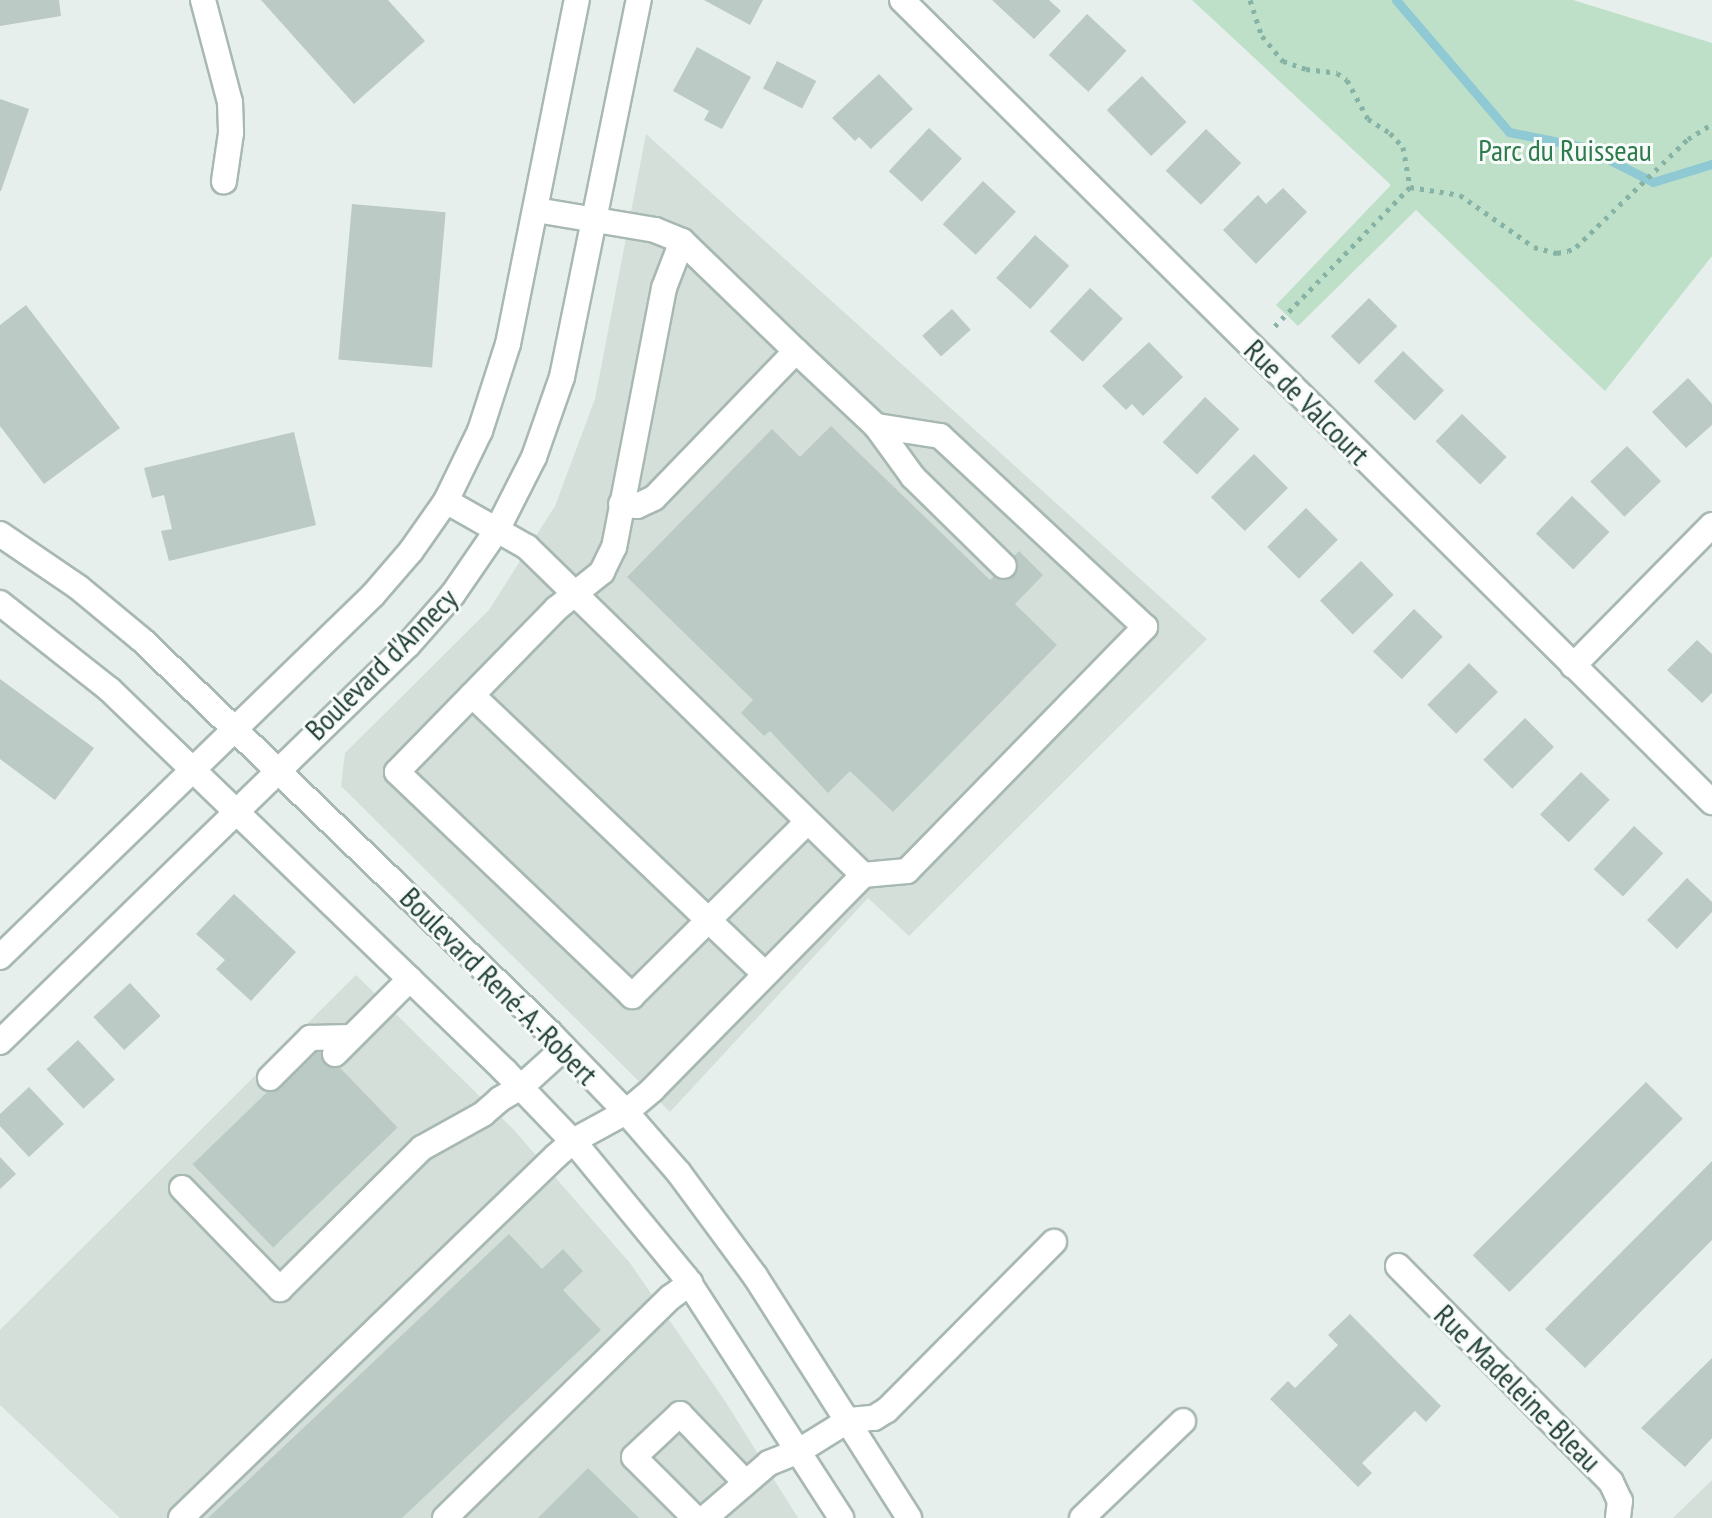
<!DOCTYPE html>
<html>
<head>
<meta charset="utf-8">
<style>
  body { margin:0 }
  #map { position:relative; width:1712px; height:1518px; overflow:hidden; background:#e6efeb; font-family:"PT Sans Narrow",sans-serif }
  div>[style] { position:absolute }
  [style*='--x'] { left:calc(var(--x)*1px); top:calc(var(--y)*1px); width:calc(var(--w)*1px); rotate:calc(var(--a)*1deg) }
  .built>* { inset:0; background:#d4dfda }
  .green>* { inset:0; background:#bfe0c8 }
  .stream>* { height:9px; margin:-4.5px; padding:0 4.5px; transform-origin:4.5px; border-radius:4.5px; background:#8ec9d4 }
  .building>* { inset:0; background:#bbcac4; transform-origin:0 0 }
  .path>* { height:5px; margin-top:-2.5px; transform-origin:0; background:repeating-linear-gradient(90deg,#86b3a5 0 4px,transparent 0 10px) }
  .roads { filter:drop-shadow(2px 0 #a8b8b2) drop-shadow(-2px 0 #a8b8b2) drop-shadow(0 2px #a8b8b2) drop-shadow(0 -2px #a8b8b2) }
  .minor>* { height:24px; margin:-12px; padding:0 12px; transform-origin:12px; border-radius:12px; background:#fff }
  span { translate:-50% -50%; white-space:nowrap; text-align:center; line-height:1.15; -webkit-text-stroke:6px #f7fbf9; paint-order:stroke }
  .park-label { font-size:30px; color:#2d7a4b }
  .street-label { font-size:30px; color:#24423a }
</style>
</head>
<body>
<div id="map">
  <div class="built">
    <i style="clip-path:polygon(646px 134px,1207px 639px,909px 936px,868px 898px,670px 1112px,341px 786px,345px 753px,489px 610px,555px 506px,595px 399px)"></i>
    <i style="clip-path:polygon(356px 975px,513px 1129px,630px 1263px,725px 1401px,798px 1518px,120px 1518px,0 1405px,0 1330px)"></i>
    <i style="clip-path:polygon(1712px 1480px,1712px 1518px,1673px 1518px)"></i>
  </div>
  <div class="green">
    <i style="clip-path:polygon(1192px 0,1573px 0,1712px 43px,1712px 256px,1605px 391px,1416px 210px,1298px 326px,1276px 305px,1391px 185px)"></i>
  </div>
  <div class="stream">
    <i style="--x:1396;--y:0;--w:174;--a:49.4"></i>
    <i style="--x:1509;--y:132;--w:76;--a:11.3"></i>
    <i style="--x:1584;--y:147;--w:77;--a:26.9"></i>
    <i style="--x:1653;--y:182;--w:62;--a:-17"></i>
  </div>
  <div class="building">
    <i style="clip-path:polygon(0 0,59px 0,61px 16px,0 26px)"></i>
    <i style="clip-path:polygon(261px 0,388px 0,425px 41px,354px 104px)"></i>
    <i style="clip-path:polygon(704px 0,763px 0,750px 25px)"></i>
    <i style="clip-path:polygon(992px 0,1049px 0,1061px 11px,1034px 39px)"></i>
    <i style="left:1087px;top:14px;width:54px;height:56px;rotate:43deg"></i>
    <i style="clip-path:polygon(697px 47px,751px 77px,722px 129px,704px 120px,709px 111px,673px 91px)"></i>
    <i style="left:777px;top:61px;width:44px;height:31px;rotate:27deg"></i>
    <i style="clip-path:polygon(879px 74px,913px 109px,871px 149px,859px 137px,855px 141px,832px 118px)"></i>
    <i style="left:1142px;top:76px;width:64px;height:49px;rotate:46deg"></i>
    <i style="clip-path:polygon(0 99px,29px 109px,1px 191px,0 191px)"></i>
    <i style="left:929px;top:128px;width:45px;height:59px;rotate:43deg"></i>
    <i style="left:1206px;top:129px;width:49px;height:58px;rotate:44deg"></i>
    <i style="left:983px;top:181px;width:45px;height:59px;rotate:43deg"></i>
    <i style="clip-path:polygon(1283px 188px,1307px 212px,1256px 264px,1223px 230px,1258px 195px,1266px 204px)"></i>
    <i style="left:352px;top:204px;width:94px;height:156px;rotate:5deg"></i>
    <i style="left:1035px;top:235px;width:46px;height:58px;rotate:42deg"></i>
    <i style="left:1090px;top:288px;width:45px;height:59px;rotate:43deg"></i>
    <i style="left:1369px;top:298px;width:40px;height:54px;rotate:45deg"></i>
    <i style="clip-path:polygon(26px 305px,120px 428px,44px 484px,0 426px,0 325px)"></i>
    <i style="left:952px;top:309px;width:28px;height:40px;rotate:48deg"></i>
    <i style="clip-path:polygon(1149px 342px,1183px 377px,1143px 416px,1132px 404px,1126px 410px,1102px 386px)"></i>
    <i style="left:1403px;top:351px;width:57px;height:42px;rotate:44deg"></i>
    <i style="clip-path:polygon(1688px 378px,1712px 404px,1712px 425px,1686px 448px,1652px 412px)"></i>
    <i style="left:1205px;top:397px;width:47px;height:62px;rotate:43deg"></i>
    <i style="left:1462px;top:414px;width:62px;height:38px;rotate:44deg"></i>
    <i style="clip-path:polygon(831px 426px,990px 580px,1019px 551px,1043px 575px,1015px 604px,1057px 645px,893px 812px,850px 771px,828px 793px,770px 731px,764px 736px,741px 713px,753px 700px,627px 577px,772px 429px,800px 457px)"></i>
    <i style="clip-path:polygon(294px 432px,316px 525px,169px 561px,161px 531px,172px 529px,164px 495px,152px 498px,144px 468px)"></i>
    <i style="left:1627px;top:446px;width:49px;height:51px;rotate:46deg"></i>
    <i style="left:1254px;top:454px;width:48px;height:61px;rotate:45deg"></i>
    <i style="left:1572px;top:496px;width:52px;height:52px;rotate:44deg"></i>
    <i style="left:1306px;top:508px;width:45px;height:55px;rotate:45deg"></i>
    <i style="left:1361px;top:561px;width:47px;height:57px;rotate:46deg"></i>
    <i style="left:1414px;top:609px;width:40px;height:59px;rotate:44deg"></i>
    <i style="clip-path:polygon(1697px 640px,1712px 654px,1712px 693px,1702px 703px,1667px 670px)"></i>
    <i style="left:1469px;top:663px;width:41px;height:59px;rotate:45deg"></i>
    <i style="clip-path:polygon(0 679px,94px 748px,55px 800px,0 759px)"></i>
    <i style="left:1525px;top:718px;width:41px;height:59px;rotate:45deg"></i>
    <i style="left:1581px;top:772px;width:40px;height:59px;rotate:44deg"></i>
    <i style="left:1634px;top:826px;width:40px;height:59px;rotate:43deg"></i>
    <i style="clip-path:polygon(1687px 878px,1712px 902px,1712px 912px,1677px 949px,1647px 920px)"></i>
    <i style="clip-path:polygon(234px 894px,296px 952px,251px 1001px,216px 969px,225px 960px,196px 934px)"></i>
    <i style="left:130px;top:983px;width:45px;height:50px;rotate:47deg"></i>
    <i style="left:78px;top:1040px;width:54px;height:43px;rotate:47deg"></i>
    <i style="left:317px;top:1044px;width:116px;height:173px;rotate:46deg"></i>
    <i style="left:1646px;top:1082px;width:52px;height:245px;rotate:45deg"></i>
    <i style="clip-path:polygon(29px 1087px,64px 1124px,29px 1157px,0 1126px,0 1114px)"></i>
    <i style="clip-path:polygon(0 1157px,16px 1174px,0 1189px)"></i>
    <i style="clip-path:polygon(1712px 1161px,1712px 1240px,1585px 1368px,1545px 1329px)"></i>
    <i style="clip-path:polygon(509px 1234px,542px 1269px,563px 1249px,583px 1271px,563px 1290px,601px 1330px,402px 1518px,208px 1518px)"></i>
    <i style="clip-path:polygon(1350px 1314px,1441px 1406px,1426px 1422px,1415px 1411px,1362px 1463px,1372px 1473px,1358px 1487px,1270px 1399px,1288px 1381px,1295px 1388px,1338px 1345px,1328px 1335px)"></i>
    <i style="clip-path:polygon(1712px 1358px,1712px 1438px,1685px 1467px,1641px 1428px)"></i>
    <i style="clip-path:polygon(588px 1468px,639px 1518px,538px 1518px)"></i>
  </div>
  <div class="path">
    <i style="--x:1250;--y:0;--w:38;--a:72"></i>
    <i style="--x:1262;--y:36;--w:33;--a:50"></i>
    <i style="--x:1283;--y:61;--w:24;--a:19"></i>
    <i style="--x:1306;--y:69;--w:31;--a:7"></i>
    <i style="--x:1337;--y:73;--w:12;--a:35"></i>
    <i style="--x:1347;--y:80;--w:44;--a:61.7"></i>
    <i style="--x:1368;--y:119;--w:26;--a:32"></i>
    <i style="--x:1390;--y:133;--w:19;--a:47"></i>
    <i style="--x:1403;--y:147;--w:41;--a:80.1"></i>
    <i style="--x:1410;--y:187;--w:199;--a:134.2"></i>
    <i style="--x:1410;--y:187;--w:51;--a:9.1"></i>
    <i style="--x:1460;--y:195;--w:90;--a:35.1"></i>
    <i style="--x:1534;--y:247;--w:24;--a:15"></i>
    <i style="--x:1557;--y:253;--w:11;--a:-10"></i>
    <i style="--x:1568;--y:251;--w:9;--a:-27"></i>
    <i style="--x:1576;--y:247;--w:156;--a:-44"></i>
    <i style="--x:1688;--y:139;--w:28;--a:-32"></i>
  </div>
  <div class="roads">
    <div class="minor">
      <i style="--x:203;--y:0;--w:106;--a:75.2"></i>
      <i style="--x:230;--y:102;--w:31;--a:88"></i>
      <i style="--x:231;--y:133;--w:49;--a:98.3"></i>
      <i style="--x:902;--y:0;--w:1140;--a:44.72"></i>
      <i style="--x:536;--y:210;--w:121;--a:9.5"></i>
      <i style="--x:655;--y:230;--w:29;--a:22"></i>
      <i style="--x:682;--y:241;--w:158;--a:44"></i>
      <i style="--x:796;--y:351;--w:204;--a:134"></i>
      <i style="--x:654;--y:498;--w:19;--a:155"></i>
      <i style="--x:637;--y:506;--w:16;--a:-173"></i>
      <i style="--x:682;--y:241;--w:50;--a:111"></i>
      <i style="--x:664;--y:288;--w:264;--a:100.9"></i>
      <i style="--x:614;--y:547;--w:28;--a:116"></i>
      <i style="--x:602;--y:572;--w:58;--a:141.3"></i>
      <i style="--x:557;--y:608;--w:229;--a:134.3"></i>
      <i style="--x:397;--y:772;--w:325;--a:43.6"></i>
      <i style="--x:632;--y:996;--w:247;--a:-44.8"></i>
      <i style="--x:876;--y:426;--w:63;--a:54"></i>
      <i style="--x:913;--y:477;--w:127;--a:44.4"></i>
      <i style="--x:446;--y:501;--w:93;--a:29.6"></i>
      <i style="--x:527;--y:547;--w:470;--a:44.3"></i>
      <i style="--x:0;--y:534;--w:94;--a:34.2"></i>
      <i style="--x:78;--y:587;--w:83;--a:39.6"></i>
      <i style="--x:142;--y:640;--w:565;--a:43.92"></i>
      <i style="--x:549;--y:1032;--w:111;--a:46.1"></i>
      <i style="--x:626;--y:1112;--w:81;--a:49"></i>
      <i style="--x:679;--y:1173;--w:128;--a:53.6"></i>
      <i style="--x:755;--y:1276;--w:287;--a:57.5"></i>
      <i style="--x:0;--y:603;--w:139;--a:38.3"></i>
      <i style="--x:109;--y:689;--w:550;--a:43.97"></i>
      <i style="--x:505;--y:1071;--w:107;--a:46.1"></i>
      <i style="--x:579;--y:1148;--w:168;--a:50.5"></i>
      <i style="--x:686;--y:1278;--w:286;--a:57.1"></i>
      <i style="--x:1573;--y:666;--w:198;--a:-45.4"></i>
      <i style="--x:472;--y:695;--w:405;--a:43.6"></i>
      <i style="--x:0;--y:957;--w:520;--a:-44.14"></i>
      <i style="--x:373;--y:595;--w:58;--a:-49.2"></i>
      <i style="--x:411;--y:551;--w:61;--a:-55"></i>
      <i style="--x:446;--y:501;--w:78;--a:-64.1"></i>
      <i style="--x:480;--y:431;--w:91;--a:-72.2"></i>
      <i style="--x:508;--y:344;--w:351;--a:-78.7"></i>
      <i style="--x:0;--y:1042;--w:569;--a:-44.22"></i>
      <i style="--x:408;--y:645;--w:68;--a:-48.6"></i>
      <i style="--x:453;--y:594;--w:78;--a:-55.5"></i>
      <i style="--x:497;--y:530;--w:82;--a:-63.1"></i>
      <i style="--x:534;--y:457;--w:85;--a:-70.7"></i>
      <i style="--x:562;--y:377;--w:385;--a:-78.5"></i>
      <i style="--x:335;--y:1054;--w:106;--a:-45"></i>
      <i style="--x:270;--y:1078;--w:57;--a:-45"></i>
      <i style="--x:310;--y:1038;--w:41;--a:-1.4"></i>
      <i style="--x:182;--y:1188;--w:141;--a:45.9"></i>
      <i style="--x:280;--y:1289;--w:200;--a:-44.8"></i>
      <i style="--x:422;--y:1148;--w:70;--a:-29.1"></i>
      <i style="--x:483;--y:1114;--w:23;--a:-41"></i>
      <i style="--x:500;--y:1099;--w:24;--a:-30"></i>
      <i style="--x:521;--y:1087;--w:58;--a:-42.2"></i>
      <i style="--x:1398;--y:1266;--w:303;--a:45.4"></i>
      <i style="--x:1611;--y:1482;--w:21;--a:65"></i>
      <i style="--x:1620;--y:1501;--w:17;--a:97"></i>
      <i style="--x:181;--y:1518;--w:521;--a:-43.99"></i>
      <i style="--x:556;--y:1156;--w:23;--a:-41"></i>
      <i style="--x:573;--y:1141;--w:60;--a:-28.7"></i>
      <i style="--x:626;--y:1112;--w:35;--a:-40"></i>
      <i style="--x:653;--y:1089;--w:300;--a:-45.5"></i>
      <i style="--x:863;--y:875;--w:44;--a:-5.2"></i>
      <i style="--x:907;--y:871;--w:341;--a:-45.7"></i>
      <i style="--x:1145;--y:627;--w:280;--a:-137"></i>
      <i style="--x:940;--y:436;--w:65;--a:-171.1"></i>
      <i style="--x:876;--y:426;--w:110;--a:-136.8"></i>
      <i style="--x:445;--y:1518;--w:316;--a:-44.4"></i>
      <i style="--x:671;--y:1297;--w:24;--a:-36"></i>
      <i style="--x:695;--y:1518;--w:86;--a:-135"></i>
      <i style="--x:634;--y:1457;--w:63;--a:-43.1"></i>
      <i style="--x:680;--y:1414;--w:93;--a:46.3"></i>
      <i style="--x:705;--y:1518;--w:84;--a:-40.7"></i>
      <i style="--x:769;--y:1463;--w:32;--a:-22"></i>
      <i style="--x:799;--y:1451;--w:59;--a:-31.8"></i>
      <i style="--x:849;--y:1420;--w:25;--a:-5"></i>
      <i style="--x:874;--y:1418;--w:15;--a:-32"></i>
      <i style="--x:887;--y:1410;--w:237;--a:-45.2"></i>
      <i style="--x:1082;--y:1518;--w:140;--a:-43.8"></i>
    </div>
  </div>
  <div class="park-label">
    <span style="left:1565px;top:150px">Parc du Ruisseau</span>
  </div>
  <div class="street-label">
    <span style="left:1307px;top:402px;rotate:45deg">Rue de Valcourt</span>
    <span style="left:381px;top:664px;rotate:-45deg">Boulevard d'Annecy</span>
    <span style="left:499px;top:986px;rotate:45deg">Boulevard René-A.-Robert</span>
    <span style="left:1518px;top:1388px;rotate:45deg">Rue Madeleine-Bleau</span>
  </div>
</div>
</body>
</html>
